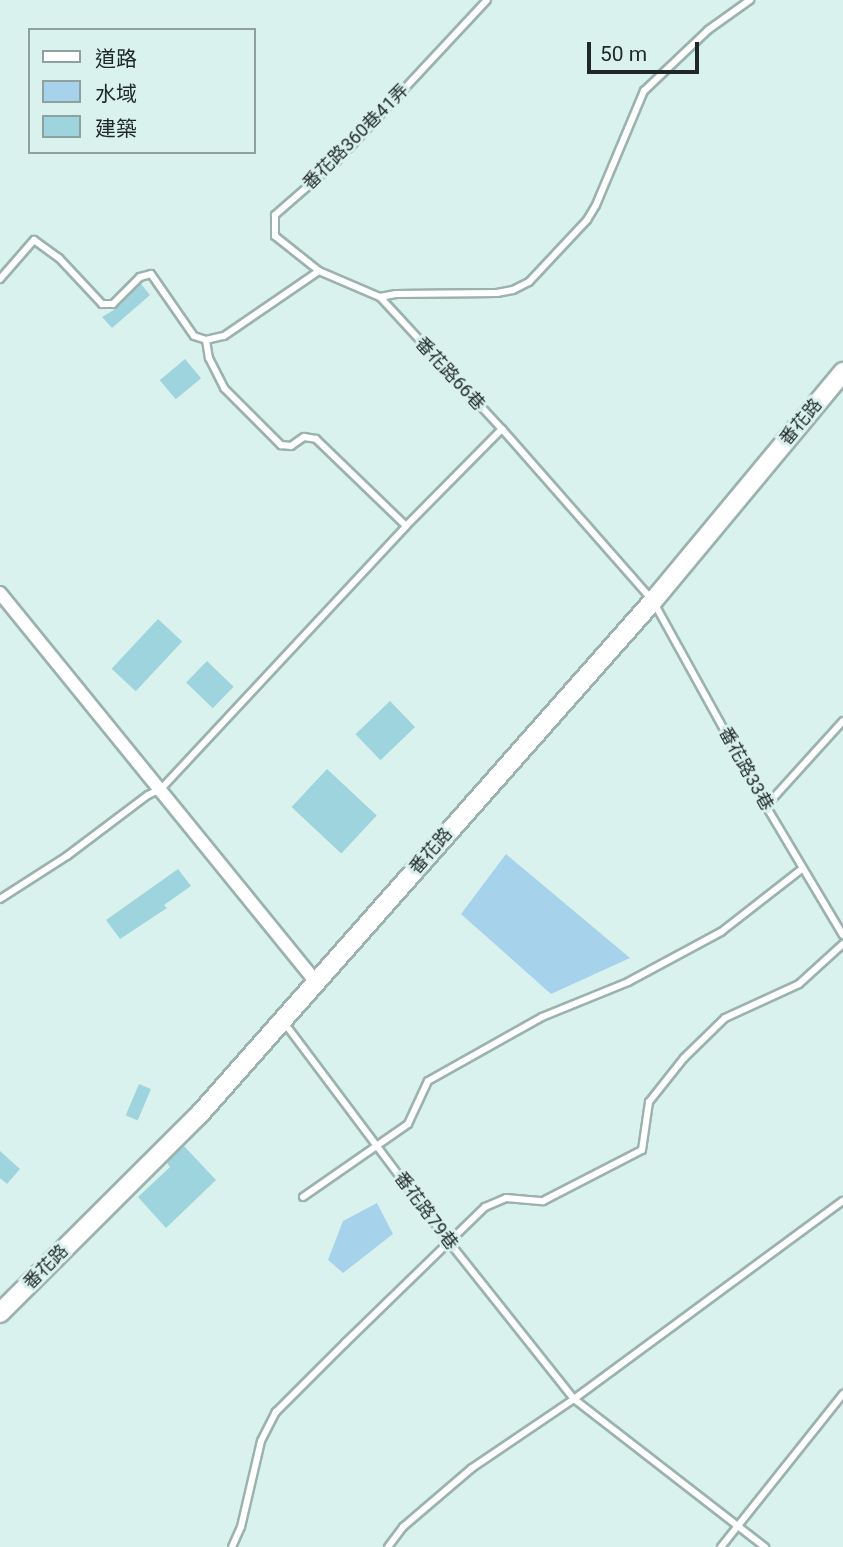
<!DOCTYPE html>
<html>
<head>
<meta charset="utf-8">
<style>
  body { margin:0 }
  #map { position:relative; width:843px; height:1547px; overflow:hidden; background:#daf2ee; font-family:Roboto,"Noto Sans TC",sans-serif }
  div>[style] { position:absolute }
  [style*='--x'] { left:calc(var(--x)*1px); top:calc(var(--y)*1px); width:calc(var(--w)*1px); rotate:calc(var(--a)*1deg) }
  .water>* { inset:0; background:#a7d2eb }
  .building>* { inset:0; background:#9ed4de; transform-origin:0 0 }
  .roads { filter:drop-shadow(2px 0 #9bb2ae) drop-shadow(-2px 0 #9bb2ae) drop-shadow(0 2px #9bb2ae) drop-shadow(0 -2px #9bb2ae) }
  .service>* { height:6px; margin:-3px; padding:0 3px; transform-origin:3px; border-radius:3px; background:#fff }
  .minor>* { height:12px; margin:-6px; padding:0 6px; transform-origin:6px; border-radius:6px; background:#fff }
  .secondary>* { height:18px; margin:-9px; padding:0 9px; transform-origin:9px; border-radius:9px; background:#fff }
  span { translate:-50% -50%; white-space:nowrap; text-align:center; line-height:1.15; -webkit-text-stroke:6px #daf2ee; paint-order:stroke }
  .street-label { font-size:18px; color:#1f2827 }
  .legend { position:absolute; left:28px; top:28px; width:228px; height:126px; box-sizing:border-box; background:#daf2ee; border:2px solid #8fa19e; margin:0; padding:9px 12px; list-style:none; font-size:21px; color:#1f2827 }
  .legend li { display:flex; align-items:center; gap:14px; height:35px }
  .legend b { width:35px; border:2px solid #8fa19e }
  .scale { position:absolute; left:587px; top:42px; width:112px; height:32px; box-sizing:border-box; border:4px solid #1f2827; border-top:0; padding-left:9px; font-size:21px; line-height:24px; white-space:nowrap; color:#1f2827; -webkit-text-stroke:5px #daf2ee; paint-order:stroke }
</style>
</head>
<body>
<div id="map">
  <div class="water">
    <i style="clip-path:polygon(506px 854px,630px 958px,551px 994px,461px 914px)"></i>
    <i style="clip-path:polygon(377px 1203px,393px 1234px,343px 1273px,328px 1260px,343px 1221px)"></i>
  </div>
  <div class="building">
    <i style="clip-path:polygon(141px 284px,150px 295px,112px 328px,102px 317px,117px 308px)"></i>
    <i style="left:185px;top:359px;width:25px;height:33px;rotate:50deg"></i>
    <i style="left:158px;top:619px;width:33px;height:68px;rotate:43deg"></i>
    <i style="left:207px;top:661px;width:37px;height:30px;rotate:44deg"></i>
    <i style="left:390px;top:701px;width:36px;height:48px;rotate:46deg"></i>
    <i style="left:327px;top:769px;width:68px;height:52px;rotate:43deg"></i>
    <i style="clip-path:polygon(178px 869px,191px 886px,164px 905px,167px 908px,120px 939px,106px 920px)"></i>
    <i style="left:139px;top:1084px;width:13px;height:34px;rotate:23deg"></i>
    <i style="clip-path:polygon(184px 1146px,216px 1180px,166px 1228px,138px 1197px,170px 1167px,167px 1163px)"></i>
    <i style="clip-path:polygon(0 1151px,20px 1169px,7px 1184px,0 1178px)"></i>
  </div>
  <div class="roads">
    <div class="service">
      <i style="--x:319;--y:271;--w:56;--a:-141.5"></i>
      <i style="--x:275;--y:236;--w:21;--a:-90"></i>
      <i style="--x:275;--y:215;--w:81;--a:-41"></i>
      <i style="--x:336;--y:162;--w:221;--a:-47"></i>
      <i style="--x:0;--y:279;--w:52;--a:-48.9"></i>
      <i style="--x:34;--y:240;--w:31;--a:36"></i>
      <i style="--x:59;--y:258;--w:63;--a:46.9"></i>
      <i style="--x:102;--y:304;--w:11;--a:0"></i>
      <i style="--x:113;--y:304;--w:38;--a:-45"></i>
      <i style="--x:140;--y:277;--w:11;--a:-15"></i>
      <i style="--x:151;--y:274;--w:75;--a:55.3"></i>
      <i style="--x:194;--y:336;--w:13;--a:18"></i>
      <i style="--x:206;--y:340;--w:18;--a:81"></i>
      <i style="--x:209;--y:358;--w:34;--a:63"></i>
      <i style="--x:224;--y:388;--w:81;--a:45"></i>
      <i style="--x:281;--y:445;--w:10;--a:6"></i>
      <i style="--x:291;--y:446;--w:16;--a:-35"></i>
      <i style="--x:304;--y:437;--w:12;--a:9"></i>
      <i style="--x:316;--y:439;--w:125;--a:44"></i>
      <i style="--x:380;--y:297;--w:16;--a:-11"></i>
      <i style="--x:396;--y:294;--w:101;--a:-0.6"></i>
      <i style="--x:497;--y:293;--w:16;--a:-11"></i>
      <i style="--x:513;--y:290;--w:18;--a:-27"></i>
      <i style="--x:529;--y:282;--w:85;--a:-46.9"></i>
      <i style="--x:587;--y:220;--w:17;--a:-59"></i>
      <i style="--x:596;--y:205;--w:124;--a:-67.2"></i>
      <i style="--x:644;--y:91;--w:88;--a:-43.6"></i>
      <i style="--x:708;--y:30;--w:52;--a:-35.5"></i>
      <i style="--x:206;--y:340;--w:18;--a:-13"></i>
      <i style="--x:224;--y:336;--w:115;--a:-34.4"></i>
      <i style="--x:319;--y:271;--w:66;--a:23.1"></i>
      <i style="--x:380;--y:297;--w:180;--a:47.3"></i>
      <i style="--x:502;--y:429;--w:229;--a:48.7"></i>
      <i style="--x:653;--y:601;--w:234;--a:61.1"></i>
      <i style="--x:766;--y:806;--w:150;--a:59.2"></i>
      <i style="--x:766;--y:806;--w:115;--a:-47.8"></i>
      <i style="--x:0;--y:899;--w:80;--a:-32.7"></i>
      <i style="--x:67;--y:856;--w:101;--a:-37"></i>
      <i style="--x:148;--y:795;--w:14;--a:-25"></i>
      <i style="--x:161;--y:789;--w:359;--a:-47"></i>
      <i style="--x:406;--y:526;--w:136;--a:-45.3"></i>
      <i style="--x:283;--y:1021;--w:276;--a:53.1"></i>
      <i style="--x:449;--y:1242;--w:201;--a:51.5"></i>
      <i style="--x:574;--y:1399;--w:242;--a:37.8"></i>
      <i style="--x:303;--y:1197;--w:128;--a:-34.8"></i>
      <i style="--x:408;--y:1124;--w:47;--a:-65.1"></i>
      <i style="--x:428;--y:1081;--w:131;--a:-29.3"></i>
      <i style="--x:542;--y:1017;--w:93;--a:-22.1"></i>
      <i style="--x:628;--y:982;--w:106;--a:-28.3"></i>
      <i style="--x:721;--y:932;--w:103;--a:-37.9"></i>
      <i style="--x:232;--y:1547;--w:22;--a:-66"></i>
      <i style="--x:241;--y:1527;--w:88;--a:-76.9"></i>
      <i style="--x:261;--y:1441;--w:33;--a:-63"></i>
      <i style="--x:276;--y:1412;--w:98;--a:-45"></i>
      <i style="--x:345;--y:1343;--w:195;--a:-44.2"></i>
      <i style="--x:485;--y:1207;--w:23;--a:-23"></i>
      <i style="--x:506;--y:1198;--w:37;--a:5"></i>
      <i style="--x:543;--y:1201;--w:111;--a:-27.3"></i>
      <i style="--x:642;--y:1150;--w:49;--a:-81.7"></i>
      <i style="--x:649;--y:1102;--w:56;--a:-51.5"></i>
      <i style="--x:684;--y:1058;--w:57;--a:-44.3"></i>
      <i style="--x:725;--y:1018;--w:81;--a:-24.7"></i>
      <i style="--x:799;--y:984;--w:59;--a:-42.3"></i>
      <i style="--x:388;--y:1547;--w:25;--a:-53"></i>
      <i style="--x:403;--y:1527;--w:91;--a:-40.5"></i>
      <i style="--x:472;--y:1468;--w:123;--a:-34.1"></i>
      <i style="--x:574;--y:1399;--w:334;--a:-36.4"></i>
      <i style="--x:721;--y:1547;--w:196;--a:-51.4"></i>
    </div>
    <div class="minor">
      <i style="--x:0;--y:593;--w:501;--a:50.91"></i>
    </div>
    <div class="secondary">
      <i style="--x:0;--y:1313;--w:279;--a:-44.9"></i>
      <i style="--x:198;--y:1116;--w:687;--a:-48.54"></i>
      <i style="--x:653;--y:601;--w:298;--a:-50.3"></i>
    </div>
  </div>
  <div class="street-label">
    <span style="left:356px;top:137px;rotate:-45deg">番花路360巷41弄</span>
    <span style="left:450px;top:374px;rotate:47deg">番花路66巷</span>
    <span style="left:801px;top:422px;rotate:-50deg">番花路</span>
    <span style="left:746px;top:769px;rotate:61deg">番花路33巷</span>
    <span style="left:431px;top:851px;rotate:-49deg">番花路</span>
    <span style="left:426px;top:1211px;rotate:53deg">番花路79巷</span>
    <span style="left:46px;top:1267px;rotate:-45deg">番花路</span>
  </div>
  <ul class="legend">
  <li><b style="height:9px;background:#fff"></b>道路</li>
  <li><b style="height:19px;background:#a7d2eb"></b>水域</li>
  <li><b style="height:19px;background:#9ed4de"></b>建築</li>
  </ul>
  <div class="scale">50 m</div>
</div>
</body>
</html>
